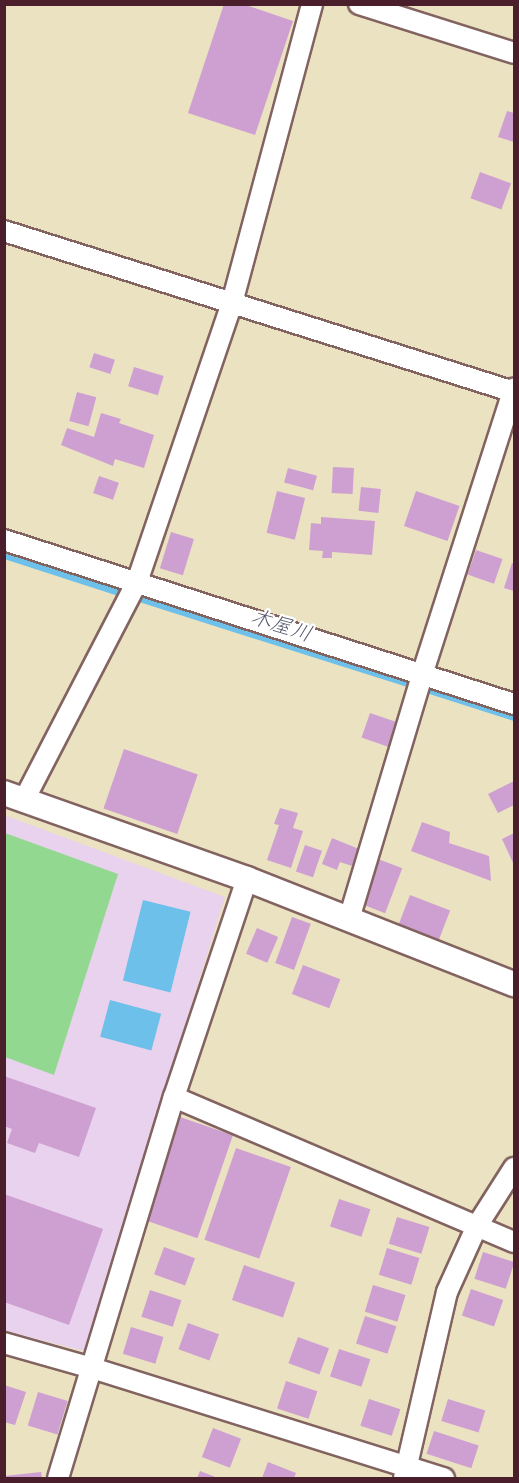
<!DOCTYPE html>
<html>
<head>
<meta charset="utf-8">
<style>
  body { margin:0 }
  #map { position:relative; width:519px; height:1483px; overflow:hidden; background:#ebe2c1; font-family:"Architects Daughter","Klee One",sans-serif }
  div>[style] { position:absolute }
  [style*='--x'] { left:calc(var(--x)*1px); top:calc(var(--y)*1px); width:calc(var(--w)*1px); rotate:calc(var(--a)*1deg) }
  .built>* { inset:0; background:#e9d2ed }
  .green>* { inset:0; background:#93d891 }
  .water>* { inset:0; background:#6dc0e9; transform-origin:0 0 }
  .stream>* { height:7px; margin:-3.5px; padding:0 3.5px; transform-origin:3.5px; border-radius:3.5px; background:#6dc0e9 }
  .building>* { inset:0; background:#cea0d2; transform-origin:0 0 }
  .roads { filter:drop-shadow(2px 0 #826360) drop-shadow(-2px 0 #826360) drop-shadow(0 2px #826360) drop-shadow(0 -2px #826360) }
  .minor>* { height:20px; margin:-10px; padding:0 10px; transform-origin:10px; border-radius:10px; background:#fff }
  .tertiary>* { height:24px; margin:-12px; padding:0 12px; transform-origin:12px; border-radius:12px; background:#fff }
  span { translate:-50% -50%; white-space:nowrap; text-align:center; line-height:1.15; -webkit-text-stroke:4.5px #fff; paint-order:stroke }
  .water-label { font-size:21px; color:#56576e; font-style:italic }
  .frame { position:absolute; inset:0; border:6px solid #4a1f2b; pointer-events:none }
</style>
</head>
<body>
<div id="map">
  <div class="built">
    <i style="clip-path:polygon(4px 815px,225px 897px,84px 1351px,5px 1331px)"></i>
  </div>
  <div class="green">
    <i style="clip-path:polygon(5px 833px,118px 874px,54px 1075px,5px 1057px)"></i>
  </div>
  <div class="water">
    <i style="left:143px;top:900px;width:49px;height:83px;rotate:14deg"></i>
    <i style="left:110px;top:1000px;width:53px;height:38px;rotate:15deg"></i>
  </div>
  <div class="stream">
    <i style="--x:4;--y:555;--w:124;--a:17.9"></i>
    <i style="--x:139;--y:598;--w:287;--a:17.6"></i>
    <i style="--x:426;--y:689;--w:92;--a:17.7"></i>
  </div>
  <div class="building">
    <i style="clip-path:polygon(224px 4px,243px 4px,293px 21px,255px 135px,188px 113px)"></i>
    <i style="clip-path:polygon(507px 111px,514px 113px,514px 142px,498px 137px)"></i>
    <i style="left:480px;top:172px;width:33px;height:28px;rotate:20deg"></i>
    <i style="left:94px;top:353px;width:22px;height:15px;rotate:18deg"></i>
    <i style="left:134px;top:367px;width:31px;height:20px;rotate:17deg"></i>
    <i style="left:77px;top:392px;width:20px;height:30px;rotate:15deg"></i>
    <i style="clip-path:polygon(101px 413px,121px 419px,119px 423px,154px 435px,144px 468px,115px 459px,113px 466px,61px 445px,67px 428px,94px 437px)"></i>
    <i style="left:333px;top:467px;width:21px;height:26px;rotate:3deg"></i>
    <i style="left:288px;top:468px;width:30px;height:15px;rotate:15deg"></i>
    <i style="left:99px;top:476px;width:21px;height:18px;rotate:19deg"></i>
    <i style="left:361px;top:487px;width:20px;height:24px;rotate:6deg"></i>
    <i style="left:277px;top:491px;width:29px;height:43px;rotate:14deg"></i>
    <i style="left:416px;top:491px;width:46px;height:37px;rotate:19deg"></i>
    <i style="clip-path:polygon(321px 517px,375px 521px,372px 555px,332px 552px,332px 558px,322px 558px,323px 551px,309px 550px,311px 523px,321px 524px)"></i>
    <i style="left:171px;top:532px;width:24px;height:38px;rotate:17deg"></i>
    <i style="left:476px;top:550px;width:28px;height:26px;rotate:19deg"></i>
    <i style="clip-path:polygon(512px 563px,514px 564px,514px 591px,504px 588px)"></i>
    <i style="left:370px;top:713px;width:28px;height:26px;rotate:19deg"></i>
    <i style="left:124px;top:749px;width:78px;height:63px;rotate:19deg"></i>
    <i style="clip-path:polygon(514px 781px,514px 805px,498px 813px,488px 794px)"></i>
    <i style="clip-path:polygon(280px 808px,298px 813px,293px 828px,303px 831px,291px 868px,267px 860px,279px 825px,274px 824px)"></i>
    <i style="clip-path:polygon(422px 822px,450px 832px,449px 843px,489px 856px,491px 881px,411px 851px)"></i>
    <i style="clip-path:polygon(514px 833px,514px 865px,502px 839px)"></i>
    <i style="clip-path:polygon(332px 838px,359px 849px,352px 866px,340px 862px,337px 870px,322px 864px)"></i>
    <i style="left:305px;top:845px;width:18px;height:28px;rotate:19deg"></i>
    <i style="left:378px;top:859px;width:26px;height:48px;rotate:21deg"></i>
    <i style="left:410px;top:895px;width:43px;height:32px;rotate:21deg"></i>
    <i style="left:292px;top:917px;width:20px;height:49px;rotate:20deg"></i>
    <i style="left:257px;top:928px;width:23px;height:28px;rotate:23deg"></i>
    <i style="left:303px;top:965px;width:40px;height:31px;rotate:21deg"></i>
    <i style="clip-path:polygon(4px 1076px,96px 1108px,79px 1157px,39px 1143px,35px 1153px,7px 1143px,12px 1129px,4px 1126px)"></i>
    <i style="left:180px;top:1117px;width:56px;height:109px;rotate:19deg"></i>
    <i style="left:236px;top:1148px;width:58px;height:97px;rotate:19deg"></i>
    <i style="clip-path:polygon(4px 1194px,103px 1229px,69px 1325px,4px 1302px)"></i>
    <i style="left:339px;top:1199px;width:33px;height:29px;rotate:18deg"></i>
    <i style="left:397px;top:1217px;width:34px;height:28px;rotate:17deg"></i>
    <i style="left:164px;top:1247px;width:33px;height:29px;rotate:20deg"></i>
    <i style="left:387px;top:1248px;width:34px;height:28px;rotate:17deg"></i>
    <i style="left:483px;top:1252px;width:33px;height:28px;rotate:18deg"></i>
    <i style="left:244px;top:1265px;width:54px;height:37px;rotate:19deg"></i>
    <i style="left:373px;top:1285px;width:34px;height:28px;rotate:17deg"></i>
    <i style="left:471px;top:1289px;width:34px;height:28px;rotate:19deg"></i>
    <i style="left:150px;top:1290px;width:33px;height:28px;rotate:18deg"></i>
    <i style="left:365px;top:1316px;width:33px;height:29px;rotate:18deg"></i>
    <i style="left:188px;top:1323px;width:33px;height:28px;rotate:20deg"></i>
    <i style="left:131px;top:1327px;width:34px;height:28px;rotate:17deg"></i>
    <i style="left:298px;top:1337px;width:33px;height:28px;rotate:20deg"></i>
    <i style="left:339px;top:1349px;width:33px;height:29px;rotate:18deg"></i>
    <i style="left:286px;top:1381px;width:33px;height:29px;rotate:18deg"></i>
    <i style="clip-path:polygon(4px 1385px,26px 1392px,15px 1425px,4px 1422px)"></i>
    <i style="left:38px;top:1392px;width:31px;height:35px;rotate:17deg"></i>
    <i style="left:369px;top:1399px;width:33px;height:28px;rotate:18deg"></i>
    <i style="left:448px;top:1399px;width:39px;height:23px;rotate:17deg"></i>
    <i style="left:213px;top:1428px;width:30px;height:31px;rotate:21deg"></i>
    <i style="left:434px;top:1431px;width:47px;height:24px;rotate:18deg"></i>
    <i style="clip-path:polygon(268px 1462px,296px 1473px,294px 1478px,262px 1478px)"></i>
    <i style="clip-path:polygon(200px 1471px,218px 1478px,197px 1478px)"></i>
    <i style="clip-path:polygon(41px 1472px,42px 1478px,4px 1478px,4px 1476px)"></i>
  </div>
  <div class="roads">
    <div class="minor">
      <i style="--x:359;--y:4;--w:163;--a:17.5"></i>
      <i style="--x:4;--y:231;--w:535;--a:17.52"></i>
      <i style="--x:4;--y:540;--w:536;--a:17.83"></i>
      <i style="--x:24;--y:800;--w:246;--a:-62.6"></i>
      <i style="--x:137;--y:582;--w:295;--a:-71.2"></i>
      <i style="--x:232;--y:303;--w:310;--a:-75"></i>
      <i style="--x:349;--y:919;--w:255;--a:-73.3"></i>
      <i style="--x:422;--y:675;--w:301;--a:-72.2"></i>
      <i style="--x:174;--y:1097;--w:370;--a:23.1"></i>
      <i style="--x:4;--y:1343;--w:91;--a:15.9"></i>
      <i style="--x:92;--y:1368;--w:369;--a:17.4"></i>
      <i style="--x:58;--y:1478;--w:398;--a:-73.1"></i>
      <i style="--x:174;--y:1097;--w:230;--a:-71.5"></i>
      <i style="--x:404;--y:1478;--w:191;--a:-77"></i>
      <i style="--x:447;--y:1292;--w:72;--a:-65.6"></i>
      <i style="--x:477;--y:1226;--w:69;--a:-57.5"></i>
    </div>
    <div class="tertiary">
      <i style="--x:4;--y:793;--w:258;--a:19.5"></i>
      <i style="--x:247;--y:879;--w:287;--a:21.5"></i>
    </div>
  </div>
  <div class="water-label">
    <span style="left:281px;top:626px;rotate:18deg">木屋川</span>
  </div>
  <div class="frame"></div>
</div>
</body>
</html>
